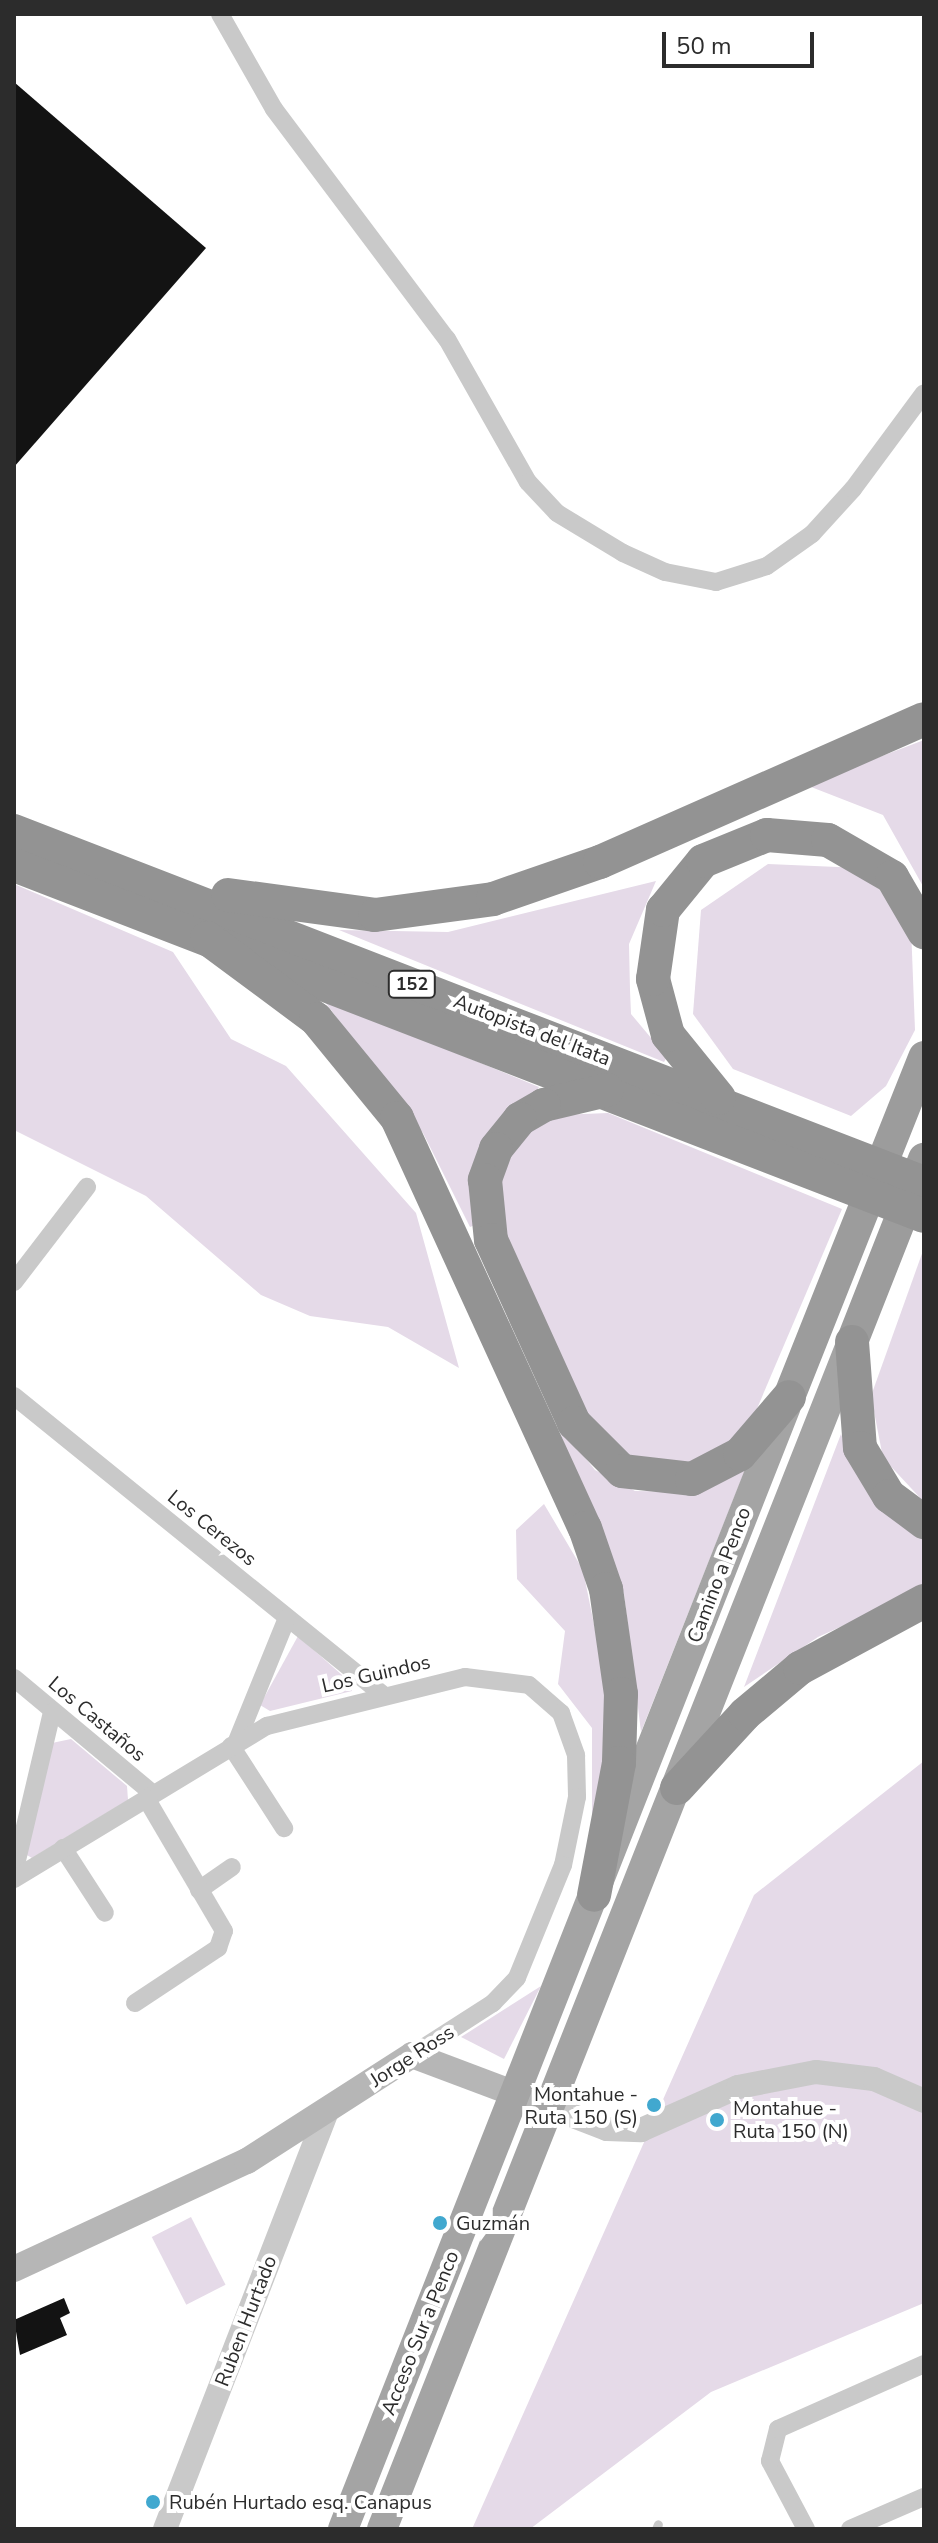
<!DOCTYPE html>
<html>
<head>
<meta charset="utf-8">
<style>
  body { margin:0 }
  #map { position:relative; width:938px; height:2543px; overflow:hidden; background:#fff; font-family:"Nunito Sans",sans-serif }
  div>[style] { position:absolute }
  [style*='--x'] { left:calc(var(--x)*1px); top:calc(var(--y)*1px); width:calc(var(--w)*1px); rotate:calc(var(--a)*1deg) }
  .green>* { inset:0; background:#e5dae8; transform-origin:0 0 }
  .building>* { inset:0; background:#131313 }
  .service>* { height:9px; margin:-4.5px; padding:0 4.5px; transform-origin:4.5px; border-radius:4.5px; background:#c9c9c9 }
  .minor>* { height:18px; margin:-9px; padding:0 9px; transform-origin:9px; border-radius:9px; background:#c9c9c9 }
  .tertiary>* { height:24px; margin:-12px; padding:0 12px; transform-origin:12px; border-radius:12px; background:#c9c9c9 }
  .secondary>* { height:26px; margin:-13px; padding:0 13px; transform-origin:13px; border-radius:13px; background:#b6b6b6 }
  .primary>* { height:30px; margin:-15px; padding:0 15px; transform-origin:15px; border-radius:15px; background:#a4a4a4 }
  .trunk>* { height:32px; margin:-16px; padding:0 16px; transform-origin:16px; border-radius:16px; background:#9c9c9c }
  .motorway>* { height:34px; margin:-17px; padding:0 17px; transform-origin:17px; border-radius:17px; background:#939393 }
  .dots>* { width:22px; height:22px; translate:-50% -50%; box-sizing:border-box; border:4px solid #fff; border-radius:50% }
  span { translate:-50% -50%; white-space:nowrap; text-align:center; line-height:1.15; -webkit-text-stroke:8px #fff; paint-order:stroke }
  .shield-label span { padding:2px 6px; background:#fff; border:2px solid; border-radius:6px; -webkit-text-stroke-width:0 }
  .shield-label { font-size:18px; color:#2c2c2c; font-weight:700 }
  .street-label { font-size:20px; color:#2c2c2c }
  .poi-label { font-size:20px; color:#2c2c2c }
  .right { translate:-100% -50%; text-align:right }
  .left { translate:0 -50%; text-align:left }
  .frame { position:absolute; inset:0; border:16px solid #2c2c2c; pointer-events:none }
  .scale { position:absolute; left:662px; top:32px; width:152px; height:36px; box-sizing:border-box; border:4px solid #2c2c2c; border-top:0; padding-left:10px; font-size:24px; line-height:28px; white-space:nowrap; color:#2c2c2c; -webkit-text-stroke:6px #fff; paint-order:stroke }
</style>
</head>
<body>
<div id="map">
  <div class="green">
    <i style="clip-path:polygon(924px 740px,924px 888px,883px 815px,806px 785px)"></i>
    <i style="clip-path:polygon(768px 864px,861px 868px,911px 927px,915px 1030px,886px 1086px,851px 1116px,733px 1069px,693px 1014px,701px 910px)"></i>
    <i style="clip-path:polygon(656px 881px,629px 944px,630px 990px,631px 1014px,667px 1057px,664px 1062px,339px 930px,448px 932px)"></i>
    <i style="clip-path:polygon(14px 884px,173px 952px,231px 1039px,286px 1066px,416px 1213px,459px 1368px,388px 1327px,310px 1316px,261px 1295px,146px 1196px,14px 1130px)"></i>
    <i style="clip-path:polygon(322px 998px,539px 1087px,475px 1225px,470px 1227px,423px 1133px)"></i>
    <i style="clip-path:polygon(608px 1113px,842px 1209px,753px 1418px,720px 1454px,652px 1471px,596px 1436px,507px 1239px,499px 1182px,520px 1138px,559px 1115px)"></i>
    <i style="clip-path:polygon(924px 1248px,924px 1502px,883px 1458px,871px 1396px)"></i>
    <i style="clip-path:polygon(555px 1420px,595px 1470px,635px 1491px,697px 1492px,747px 1465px,641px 1732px,624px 1594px)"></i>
    <i style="clip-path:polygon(841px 1434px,847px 1451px,924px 1536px,924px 1589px,818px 1637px,744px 1687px)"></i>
    <i style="clip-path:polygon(544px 1504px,583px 1570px,610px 1704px,608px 1765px,592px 1826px,592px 1728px,558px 1684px,565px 1631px,517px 1579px,516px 1530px)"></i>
    <i style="clip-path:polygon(298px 1636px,351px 1683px,352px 1691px,270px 1711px,260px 1705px)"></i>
    <i style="clip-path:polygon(71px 1739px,127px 1786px,128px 1800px,32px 1858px,25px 1854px,52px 1743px)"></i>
    <i style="clip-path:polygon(924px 1761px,924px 2303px,711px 2392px,530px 2529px,472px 2529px,754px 1895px)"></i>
    <i style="clip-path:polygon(541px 1986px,504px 2059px,461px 2037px)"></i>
    <i style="left:191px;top:2217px;width:76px;height:44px;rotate:63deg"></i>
  </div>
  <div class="building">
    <i style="clip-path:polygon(14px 82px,206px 248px,14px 467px)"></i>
    <i style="clip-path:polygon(64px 2298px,70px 2313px,60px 2318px,67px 2335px,20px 2355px,14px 2320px)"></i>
  </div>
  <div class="service">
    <i style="--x:656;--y:2529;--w:5;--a:-68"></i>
  </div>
  <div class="minor">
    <i style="--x:220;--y:14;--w:109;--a:60.4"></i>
    <i style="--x:274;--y:109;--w:288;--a:53.1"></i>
    <i style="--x:447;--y:339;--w:164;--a:60.5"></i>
    <i style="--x:528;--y:482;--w:42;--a:46.9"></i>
    <i style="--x:557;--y:513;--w:77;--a:31.2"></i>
    <i style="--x:623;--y:553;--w:46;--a:24.3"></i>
    <i style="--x:665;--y:572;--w:52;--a:11.1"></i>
    <i style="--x:716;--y:582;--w:53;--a:-17.4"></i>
    <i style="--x:767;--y:566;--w:55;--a:-35.4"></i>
    <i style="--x:812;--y:534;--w:61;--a:-47.7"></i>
    <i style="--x:853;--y:489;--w:119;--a:-53.5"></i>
    <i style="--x:14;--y:1282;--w:120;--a:-52.5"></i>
    <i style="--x:14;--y:1396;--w:474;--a:39"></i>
    <i style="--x:14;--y:1678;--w:181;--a:39.8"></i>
    <i style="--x:237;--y:1741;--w:133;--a:-67.9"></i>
    <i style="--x:231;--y:1746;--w:98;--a:57.1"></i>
    <i style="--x:63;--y:1848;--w:77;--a:57.1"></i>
    <i style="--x:14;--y:1873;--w:165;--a:-76.7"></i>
    <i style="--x:14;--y:1879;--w:296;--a:-31.2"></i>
    <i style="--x:267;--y:1726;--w:204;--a:-13.9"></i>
    <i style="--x:465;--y:1677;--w:64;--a:7.1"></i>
    <i style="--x:529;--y:1685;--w:43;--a:41.2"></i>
    <i style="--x:561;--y:1713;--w:45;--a:70.3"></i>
    <i style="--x:576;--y:1755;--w:42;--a:88.6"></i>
    <i style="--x:577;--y:1797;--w:69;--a:101.6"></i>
    <i style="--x:563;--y:1865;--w:122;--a:112.2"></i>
    <i style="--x:517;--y:1978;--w:35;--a:134"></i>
    <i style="--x:493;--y:2003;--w:96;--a:147.3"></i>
    <i style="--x:199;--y:1890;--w:40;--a:-34.9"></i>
    <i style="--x:135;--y:2003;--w:100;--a:-33.5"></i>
    <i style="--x:218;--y:1948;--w:18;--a:-71"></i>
    <i style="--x:224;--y:1931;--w:154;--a:-120.4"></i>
    <i style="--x:806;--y:2529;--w:77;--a:-117.9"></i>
    <i style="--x:770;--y:2461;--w:33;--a:-76"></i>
    <i style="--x:778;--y:2429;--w:160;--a:-24"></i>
    <i style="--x:850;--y:2529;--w:81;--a:-23.4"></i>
  </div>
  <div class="tertiary">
    <i style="--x:550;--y:2107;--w:61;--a:21.1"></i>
    <i style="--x:607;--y:2129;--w:34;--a:2"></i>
    <i style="--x:641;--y:2130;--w:106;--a:-23.9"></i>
    <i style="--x:738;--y:2087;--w:79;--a:-10.9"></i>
    <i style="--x:816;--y:2072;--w:58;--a:6.9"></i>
    <i style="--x:874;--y:2079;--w:55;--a:23.7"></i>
    <i style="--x:165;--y:2529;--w:447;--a:-68.8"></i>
  </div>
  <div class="secondary">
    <i style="--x:14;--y:2269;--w:257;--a:-24.9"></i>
    <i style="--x:247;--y:2161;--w:196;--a:-32.7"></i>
    <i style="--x:412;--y:2055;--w:147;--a:20.6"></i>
  </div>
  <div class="primary">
    <i style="--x:343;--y:2529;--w:1207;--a:-68.47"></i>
    <i style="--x:382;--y:2529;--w:1277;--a:-68.4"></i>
  </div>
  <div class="trunk">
    <i style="--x:852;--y:1342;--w:197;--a:-68.5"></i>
    <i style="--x:789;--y:1397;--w:366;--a:-68.3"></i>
  </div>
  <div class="motorway">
    <i style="--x:14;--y:831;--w:976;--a:21.15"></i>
    <i style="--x:14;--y:865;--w:975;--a:21.09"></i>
    <i style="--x:228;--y:895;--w:148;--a:7.7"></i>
    <i style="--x:375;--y:915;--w:119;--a:-7.7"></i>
    <i style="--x:493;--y:899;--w:113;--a:-19.1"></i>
    <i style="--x:600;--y:862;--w:354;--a:-23.8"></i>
    <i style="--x:207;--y:938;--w:136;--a:36.6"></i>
    <i style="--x:316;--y:1019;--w:128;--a:50.7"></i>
    <i style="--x:397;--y:1118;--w:451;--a:65.4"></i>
    <i style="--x:585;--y:1528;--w:65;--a:71"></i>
    <i style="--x:606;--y:1589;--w:106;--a:81.9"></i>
    <i style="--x:621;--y:1694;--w:69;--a:91.7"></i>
    <i style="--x:619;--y:1763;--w:134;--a:100.7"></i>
    <i style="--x:607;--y:1090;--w:65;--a:166.6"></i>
    <i style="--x:544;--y:1105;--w:28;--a:150"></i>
    <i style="--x:520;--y:1119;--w:38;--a:129"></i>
    <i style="--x:496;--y:1149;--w:33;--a:110"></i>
    <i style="--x:485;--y:1180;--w:60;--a:84.3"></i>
    <i style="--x:491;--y:1240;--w:201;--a:65.6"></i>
    <i style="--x:574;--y:1423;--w:68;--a:45"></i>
    <i style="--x:622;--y:1471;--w:70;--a:6.5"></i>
    <i style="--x:692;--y:1479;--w:54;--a:-27.5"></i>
    <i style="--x:740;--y:1454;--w:75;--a:-49.3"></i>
    <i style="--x:719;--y:1098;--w:81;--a:-129"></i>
    <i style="--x:668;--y:1035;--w:58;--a:-105"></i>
    <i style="--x:653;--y:979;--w:70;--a:-81.8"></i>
    <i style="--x:663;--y:910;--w:63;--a:-50.8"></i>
    <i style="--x:703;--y:861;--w:69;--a:-22.1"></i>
    <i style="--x:767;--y:835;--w:61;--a:4.7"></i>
    <i style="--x:828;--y:840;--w:74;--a:30"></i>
    <i style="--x:892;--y:877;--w:64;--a:59.8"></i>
    <i style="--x:852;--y:1342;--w:106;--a:85.7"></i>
    <i style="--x:860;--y:1448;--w:56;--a:58.9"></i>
    <i style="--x:889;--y:1496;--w:44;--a:36.6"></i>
    <i style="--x:677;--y:1788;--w:100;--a:-47.4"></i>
    <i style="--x:745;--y:1714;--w:72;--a:-39.9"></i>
    <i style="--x:800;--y:1668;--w:141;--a:-28.4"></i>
  </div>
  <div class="dots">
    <i style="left:654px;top:2105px;background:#41a8cf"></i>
    <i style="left:717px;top:2120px;background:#41a8cf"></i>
    <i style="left:440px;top:2223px;background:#41a8cf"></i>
    <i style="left:153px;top:2502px;background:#41a8cf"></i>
  </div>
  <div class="shield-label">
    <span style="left:412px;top:984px">152</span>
  </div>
  <div class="street-label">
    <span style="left:532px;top:1030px;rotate:21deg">Autopista del Itata</span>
    <span style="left:212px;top:1528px;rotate:39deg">Los Cerezos</span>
    <span style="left:719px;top:1575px;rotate:-69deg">Camino a Penco</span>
    <span style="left:376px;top:1674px;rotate:-13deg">Los Guindos</span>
    <span style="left:97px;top:1719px;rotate:40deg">Los Castaños</span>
    <span style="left:412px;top:2056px;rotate:-33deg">Jorge Ross</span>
    <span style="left:246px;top:2321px;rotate:-69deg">Ruben Hurtado</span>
    <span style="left:420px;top:2333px;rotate:-68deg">Acceso Sur a Penco</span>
  </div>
  <div class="poi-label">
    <span class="right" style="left:638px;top:2106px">Montahue -<br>Ruta 150 (S)</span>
    <span class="left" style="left:733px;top:2120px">Montahue -<br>Ruta 150 (N)</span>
    <span class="left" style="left:456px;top:2223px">Guzmán</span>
    <span class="left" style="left:169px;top:2502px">Rubén Hurtado esq. Canapus</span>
  </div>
  <div class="frame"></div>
  <div class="scale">50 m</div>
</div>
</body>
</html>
